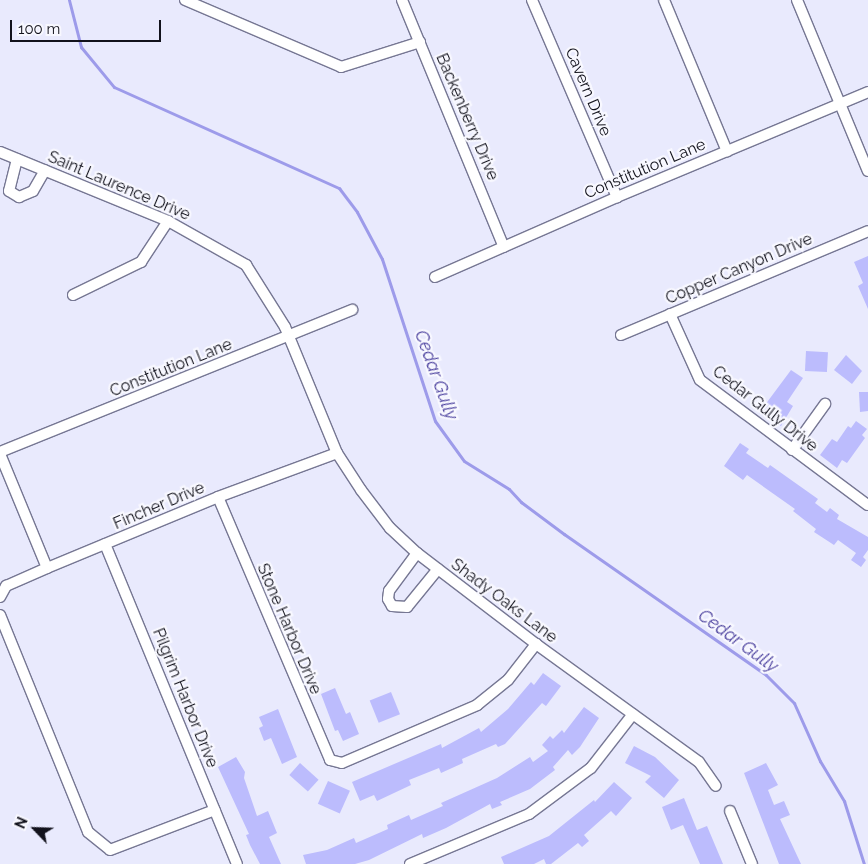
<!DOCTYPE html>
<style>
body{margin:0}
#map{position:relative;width:868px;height:864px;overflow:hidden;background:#e9eafd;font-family:Raleway,sans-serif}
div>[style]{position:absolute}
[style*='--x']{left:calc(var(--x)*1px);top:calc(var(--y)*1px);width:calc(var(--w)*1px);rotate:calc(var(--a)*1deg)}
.stream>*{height:3px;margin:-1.5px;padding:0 1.5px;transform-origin:1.5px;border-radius:1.5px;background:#9d9bea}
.building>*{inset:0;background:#bcbcfd;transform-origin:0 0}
.roads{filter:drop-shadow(1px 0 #767793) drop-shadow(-1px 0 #767793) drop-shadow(0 1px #767793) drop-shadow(0 -1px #767793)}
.minor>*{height:10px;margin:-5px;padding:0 5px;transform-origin:5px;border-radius:5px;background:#fff}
span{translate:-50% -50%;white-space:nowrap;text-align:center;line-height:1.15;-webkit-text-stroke:4.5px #f8f8ff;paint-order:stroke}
.street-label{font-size:16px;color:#12121c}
.water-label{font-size:18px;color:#4f45a1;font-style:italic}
.north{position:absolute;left:10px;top:804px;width:50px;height:50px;-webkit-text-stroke:4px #f8f8ff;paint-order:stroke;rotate:294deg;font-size:14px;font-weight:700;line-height:20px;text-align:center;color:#12121c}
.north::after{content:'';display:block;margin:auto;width:18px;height:22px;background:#12121c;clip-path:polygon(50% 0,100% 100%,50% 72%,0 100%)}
.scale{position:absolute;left:10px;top:20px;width:151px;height:22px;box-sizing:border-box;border:2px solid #12121c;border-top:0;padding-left:6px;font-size:15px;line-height:18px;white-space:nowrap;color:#12121c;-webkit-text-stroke:4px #f8f8ff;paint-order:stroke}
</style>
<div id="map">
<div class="stream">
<div style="--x:69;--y:0;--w:49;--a:75.7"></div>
<div style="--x:81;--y:47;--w:52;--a:50.5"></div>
<div style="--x:114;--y:87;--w:247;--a:24.2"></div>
<div style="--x:339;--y:188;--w:30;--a:53"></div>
<div style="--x:357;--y:212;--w:53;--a:62"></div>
<div style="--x:382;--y:259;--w:170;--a:71.9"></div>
<div style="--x:435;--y:421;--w:49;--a:54.1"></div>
<div style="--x:464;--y:461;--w:53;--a:31.9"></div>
<div style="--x:509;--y:489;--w:18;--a:47"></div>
<div style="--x:521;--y:502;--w:54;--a:36.7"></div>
<div style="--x:564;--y:534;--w:246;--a:34.9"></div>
<div style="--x:766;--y:675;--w:40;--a:45"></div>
<div style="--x:794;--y:703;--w:64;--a:65.9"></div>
<div style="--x:820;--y:761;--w:47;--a:59"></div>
<div style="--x:844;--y:801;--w:66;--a:72.4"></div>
</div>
<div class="building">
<div style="clip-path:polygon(868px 256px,868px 309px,858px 286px,863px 283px,854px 262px)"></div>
<div style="left:806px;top:351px;width:22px;height:20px;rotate:3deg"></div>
<div style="clip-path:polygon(846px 355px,862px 371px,852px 384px,834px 370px)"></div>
<div style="clip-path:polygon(791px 370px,803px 378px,787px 402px,793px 406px,781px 426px,759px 413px)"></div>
<div style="clip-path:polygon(859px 392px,868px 392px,868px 411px,860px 412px)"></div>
<div style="clip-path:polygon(856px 421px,867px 429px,862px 435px,865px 438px,847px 463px,842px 460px,837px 468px,820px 455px,832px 439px,837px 442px,848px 426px,851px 428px)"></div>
<div style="clip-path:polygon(740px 443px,749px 449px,746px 453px,768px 468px,770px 465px,818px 499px,815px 503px,827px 512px,830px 508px,839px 515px,837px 519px,868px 537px,868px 550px,863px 557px,866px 560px,861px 567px,851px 560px,856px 553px,838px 540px,834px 545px,814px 532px,816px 529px,793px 511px,795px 509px,747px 475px,743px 480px,724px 466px)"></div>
<div style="clip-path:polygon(543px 673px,561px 686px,546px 706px,542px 703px,505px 744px,498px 747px,496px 744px,462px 759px,463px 763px,441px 773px,439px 768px,409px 780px,411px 785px,377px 801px,374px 795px,360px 801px,352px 782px,441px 744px,442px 748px,479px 728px,481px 732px,508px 709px,531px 682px,534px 685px)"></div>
<div style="clip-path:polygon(335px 688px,346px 714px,350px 712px,359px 734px,343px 741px,338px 730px,335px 731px,321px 694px)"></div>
<div style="left:391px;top:692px;width:24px;height:23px;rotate:68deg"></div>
<div style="clip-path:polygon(584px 707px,599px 718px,580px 747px,572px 755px,568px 750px,553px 767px,555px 770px,530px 789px,500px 802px,502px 805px,492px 809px,490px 804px,446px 828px,423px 838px,422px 834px,369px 860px,355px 864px,306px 864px,303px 855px,327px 850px,354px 838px,356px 843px,388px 829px,387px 825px,409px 815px,411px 820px,443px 806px,441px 803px,497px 778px,530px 757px,533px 762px,548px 751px,542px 745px,550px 736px,553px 739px,562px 730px,564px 733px)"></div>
<div style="clip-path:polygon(278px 709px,297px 757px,282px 764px,271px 738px,264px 741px,259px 728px,263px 726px,259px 717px)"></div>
<div style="clip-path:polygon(634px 746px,655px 757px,679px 780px,664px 798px,645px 782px,651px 776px,625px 763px)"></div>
<div style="clip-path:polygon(236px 757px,245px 772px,244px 778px,257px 816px,268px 811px,277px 833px,269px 837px,281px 864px,260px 864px,250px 845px,246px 835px,249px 834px,218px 767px)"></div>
<div style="left:300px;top:763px;width:25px;height:16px;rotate:42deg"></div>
<div style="clip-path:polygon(766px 763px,778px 785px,768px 790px,774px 805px,784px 801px,790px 815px,780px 819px,801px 864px,779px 864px,744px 773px)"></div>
<div style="left:328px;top:781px;width:24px;height:25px;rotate:24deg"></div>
<div style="clip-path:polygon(614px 782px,632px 798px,616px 816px,611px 811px,584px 835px,589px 841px,582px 847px,578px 843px,551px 864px,546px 864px,544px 859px,534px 864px,504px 864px,501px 857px,549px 836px,594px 800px,595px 802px)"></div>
<div style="clip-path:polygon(684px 798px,697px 830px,707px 826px,723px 864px,700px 864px,683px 825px,671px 830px,662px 807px)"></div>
</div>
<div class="roads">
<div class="minor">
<div style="--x:185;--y:0;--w:170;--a:23.2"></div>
<div style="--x:341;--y:67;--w:83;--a:-17.6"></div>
<div style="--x:402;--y:0;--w:267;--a:67.6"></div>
<div style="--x:532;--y:0;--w:215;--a:66.7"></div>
<div style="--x:664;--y:0;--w:164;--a:67.4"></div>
<div style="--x:797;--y:0;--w:185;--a:67.5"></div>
<div style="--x:0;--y:152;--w:182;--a:22.3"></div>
<div style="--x:168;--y:221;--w:90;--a:29.4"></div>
<div style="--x:246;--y:265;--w:73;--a:57.8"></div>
<div style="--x:285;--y:327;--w:136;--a:67.6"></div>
<div style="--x:337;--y:453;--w:44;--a:57"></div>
<div style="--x:361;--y:490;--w:48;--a:52.7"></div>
<div style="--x:390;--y:528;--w:37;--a:43"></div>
<div style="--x:417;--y:553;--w:150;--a:37.4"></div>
<div style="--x:536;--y:644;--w:201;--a:35.9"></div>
<div style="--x:699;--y:762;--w:29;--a:55"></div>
<div style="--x:17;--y:159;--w:33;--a:104"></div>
<div style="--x:9;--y:191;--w:12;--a:31"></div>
<div style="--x:19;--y:197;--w:15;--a:-23"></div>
<div style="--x:33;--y:191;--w:24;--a:-60"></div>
<div style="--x:435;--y:277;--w:199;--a:-23.7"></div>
<div style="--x:617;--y:197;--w:272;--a:-22.7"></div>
<div style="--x:73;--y:295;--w:76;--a:-25.9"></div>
<div style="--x:141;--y:262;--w:49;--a:-56.6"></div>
<div style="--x:670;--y:314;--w:72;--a:65.6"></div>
<div style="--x:700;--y:380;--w:209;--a:36.7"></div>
<div style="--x:621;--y:335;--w:268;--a:-22.8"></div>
<div style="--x:792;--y:450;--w:57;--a:-54.3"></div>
<div style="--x:0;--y:452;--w:380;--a:-22"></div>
<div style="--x:0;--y:454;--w:123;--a:67.6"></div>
<div style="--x:218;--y:497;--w:286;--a:66.9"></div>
<div style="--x:330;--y:760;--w:12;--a:14"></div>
<div style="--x:342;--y:763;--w:147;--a:-23.2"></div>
<div style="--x:477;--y:705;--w:40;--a:-39"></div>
<div style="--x:508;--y:680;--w:46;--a:-52.1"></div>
<div style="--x:105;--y:544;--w:346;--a:67.6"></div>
<div style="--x:417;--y:553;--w:47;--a:126.4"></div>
<div style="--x:389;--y:591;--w:8;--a:97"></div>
<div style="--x:388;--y:599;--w:8;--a:60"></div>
<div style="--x:392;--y:606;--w:15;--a:4"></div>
<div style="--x:407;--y:607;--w:49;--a:-50.8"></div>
<div style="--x:0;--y:597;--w:13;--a:-61"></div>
<div style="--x:6;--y:586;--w:45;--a:-23.7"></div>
<div style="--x:47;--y:568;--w:185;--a:-22.5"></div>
<div style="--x:218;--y:497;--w:127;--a:-20.3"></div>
<div style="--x:0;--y:615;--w:234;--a:67.9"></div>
<div style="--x:88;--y:832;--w:28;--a:39"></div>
<div style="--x:110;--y:850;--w:112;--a:-20.9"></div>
<div style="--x:730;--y:811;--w:57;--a:67.5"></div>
<div style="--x:410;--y:864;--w:129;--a:-22.8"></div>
<div style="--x:529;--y:814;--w:77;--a:-36.6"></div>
<div style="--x:591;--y:768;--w:68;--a:-52.1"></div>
</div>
</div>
<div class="street-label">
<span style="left:588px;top:92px;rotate:67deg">Cavern Drive</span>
<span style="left:467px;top:117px;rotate:67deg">Backenberry Drive</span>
<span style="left:645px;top:169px;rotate:-23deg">Constitution Lane</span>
<span style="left:119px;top:186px;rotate:23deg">Saint Laurence Drive</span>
<span style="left:739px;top:269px;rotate:-23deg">Copper Canyon Drive</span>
<span style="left:171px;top:368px;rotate:-22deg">Constitution Lane</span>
<span style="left:765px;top:409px;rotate:38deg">Cedar Gully Drive</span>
<span style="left:159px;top:506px;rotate:-23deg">Fincher Drive</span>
<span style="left:504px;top:601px;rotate:37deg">Shady Oaks Lane</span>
<span style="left:289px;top:629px;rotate:67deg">Stone Harbor Drive</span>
<span style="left:185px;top:698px;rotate:68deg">Pilgrim Harbor Drive</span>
</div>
<div class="water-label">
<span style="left:436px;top:375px;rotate:70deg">Cedar Gully</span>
<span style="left:738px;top:641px;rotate:36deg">Cedar Gully</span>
</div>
<div class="north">N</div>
<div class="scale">100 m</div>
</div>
